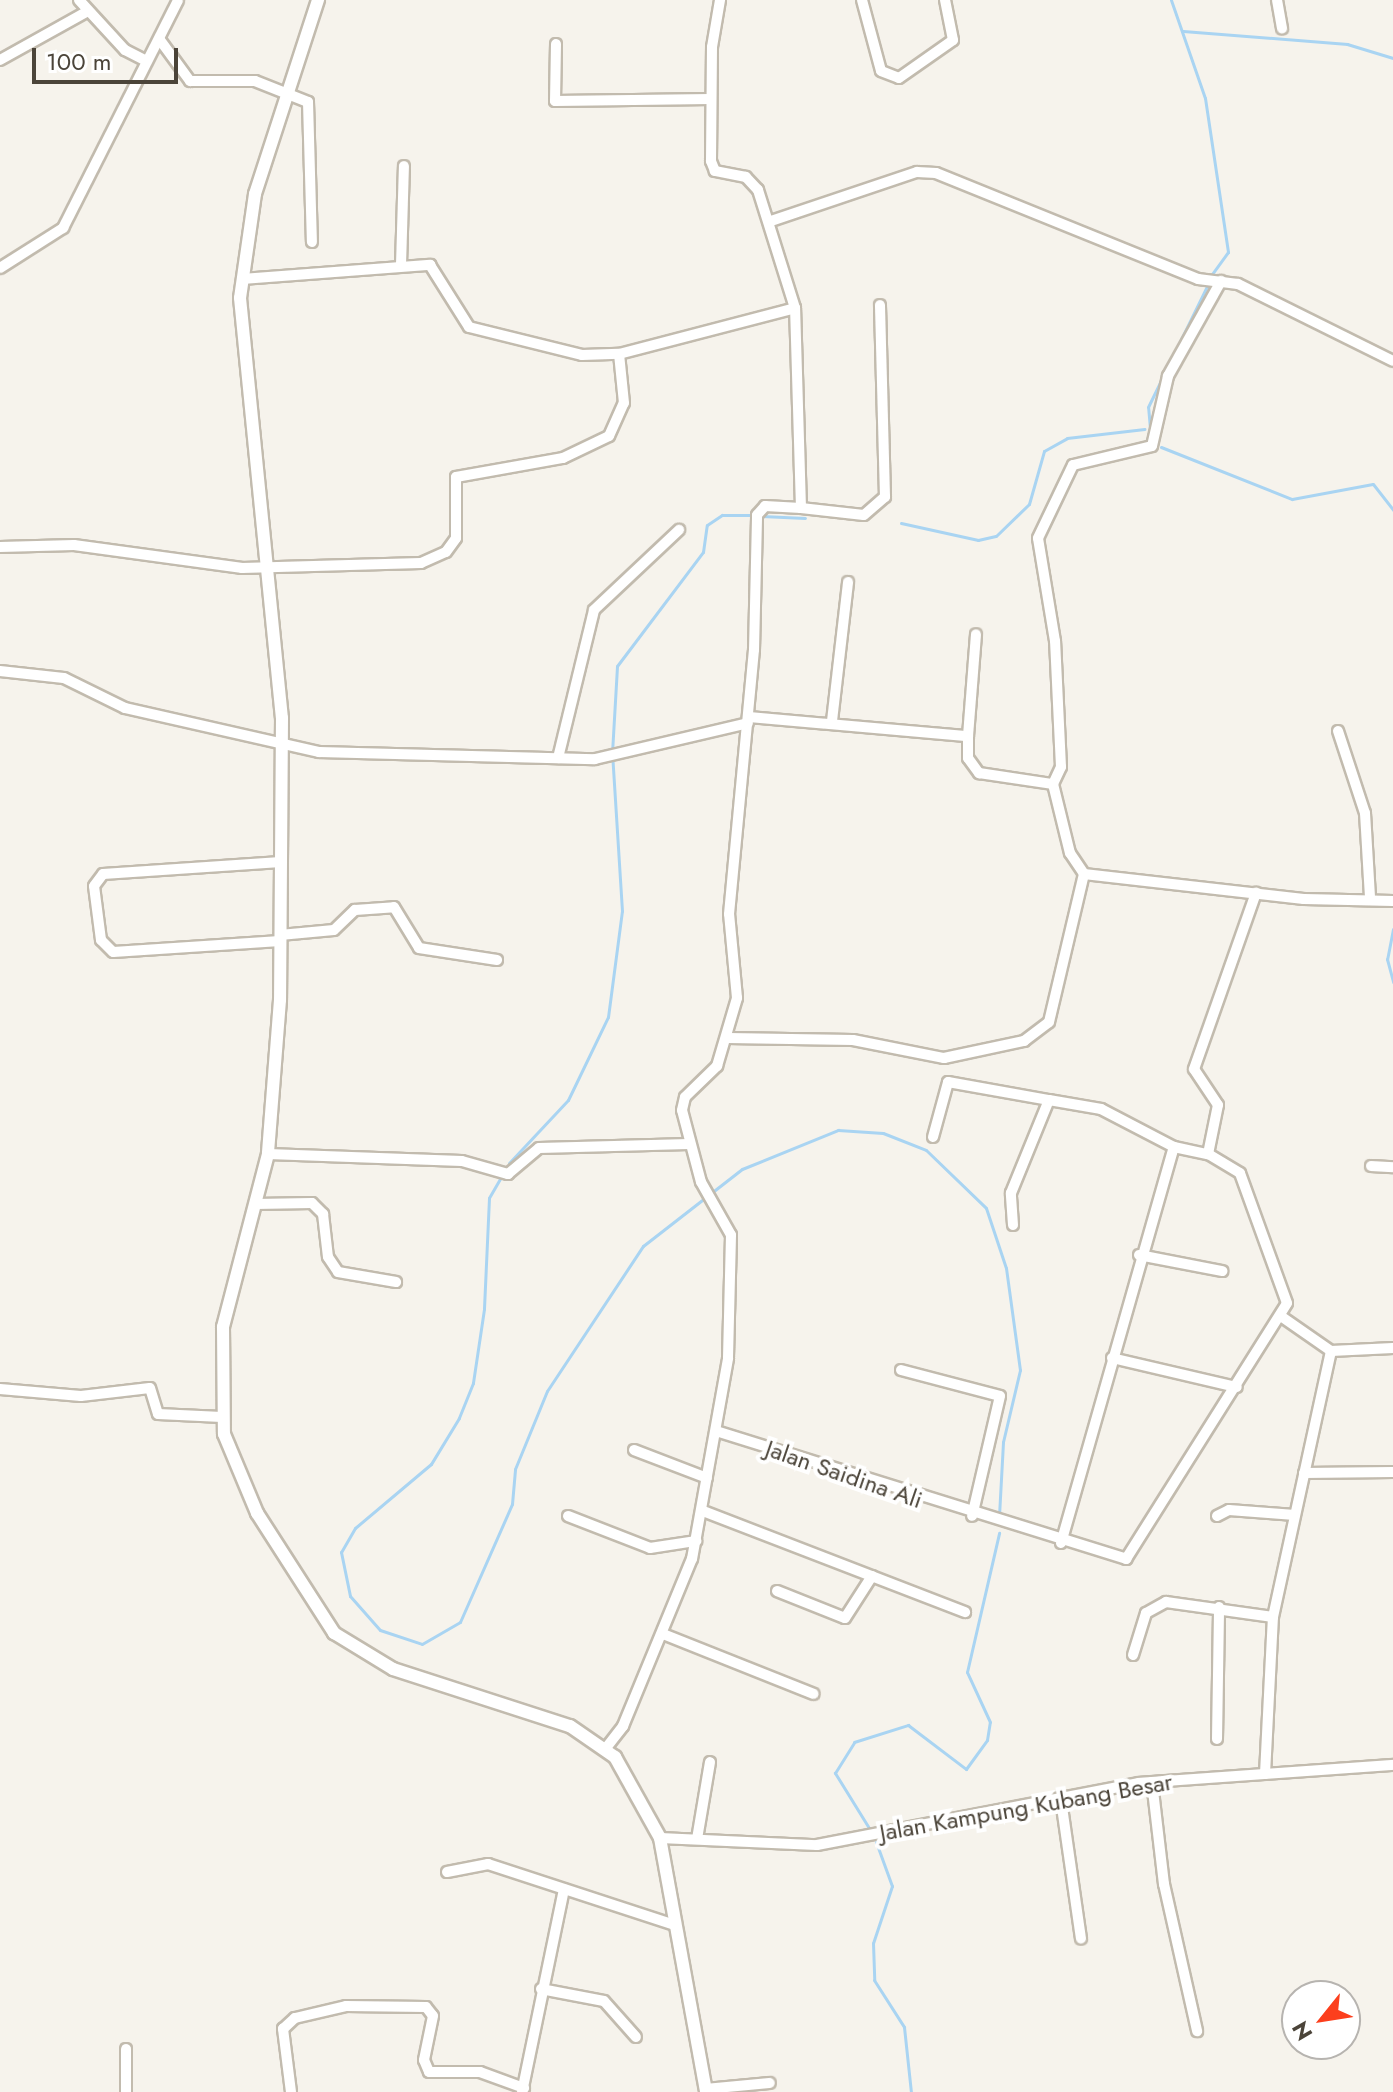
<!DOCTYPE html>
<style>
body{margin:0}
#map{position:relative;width:1393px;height:2092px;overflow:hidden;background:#f6f3ec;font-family:Jost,sans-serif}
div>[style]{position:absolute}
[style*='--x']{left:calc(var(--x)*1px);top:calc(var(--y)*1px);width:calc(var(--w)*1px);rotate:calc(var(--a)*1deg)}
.stream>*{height:3px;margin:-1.5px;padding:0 1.5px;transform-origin:1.5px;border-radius:1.5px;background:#a9d4f2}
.roads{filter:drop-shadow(2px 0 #c2bbae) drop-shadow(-2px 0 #c2bbae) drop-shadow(0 2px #c2bbae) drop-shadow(0 -2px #c2bbae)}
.minor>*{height:10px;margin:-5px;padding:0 5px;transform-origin:5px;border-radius:5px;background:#fff}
.tertiary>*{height:12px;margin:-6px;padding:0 6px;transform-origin:6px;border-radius:6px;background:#fff}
span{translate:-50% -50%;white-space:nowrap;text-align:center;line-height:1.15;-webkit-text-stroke:8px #fff;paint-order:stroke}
.street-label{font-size:24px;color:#4b4439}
.north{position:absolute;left:1281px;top:1980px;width:80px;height:80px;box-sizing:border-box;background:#fff;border:2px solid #b7b4b0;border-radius:50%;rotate:240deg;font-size:22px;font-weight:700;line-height:32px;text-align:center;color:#4b4439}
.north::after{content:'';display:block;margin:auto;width:28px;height:36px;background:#fc3f1d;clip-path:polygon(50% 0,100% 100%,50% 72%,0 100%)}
.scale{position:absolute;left:32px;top:48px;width:146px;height:36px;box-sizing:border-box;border:4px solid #4b4439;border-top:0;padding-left:10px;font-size:24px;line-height:28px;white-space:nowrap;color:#4b4439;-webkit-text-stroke:6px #fff;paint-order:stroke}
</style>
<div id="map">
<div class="stream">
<div style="--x:1171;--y:0;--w:104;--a:70.9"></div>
<div style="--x:1205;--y:98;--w:156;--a:81.5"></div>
<div style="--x:1228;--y:252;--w:31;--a:126"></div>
<div style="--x:1183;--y:31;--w:165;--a:4.5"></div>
<div style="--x:1347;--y:44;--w:48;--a:16.9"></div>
<div style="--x:1151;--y:440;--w:33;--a:-95"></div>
<div style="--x:1148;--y:407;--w:137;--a:-64"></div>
<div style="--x:1161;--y:447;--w:141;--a:21.7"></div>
<div style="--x:1292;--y:499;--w:82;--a:-10.5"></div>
<div style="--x:1373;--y:484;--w:33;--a:52"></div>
<div style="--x:760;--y:516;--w:45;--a:2.5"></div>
<div style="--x:901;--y:523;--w:79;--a:12.4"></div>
<div style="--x:978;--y:540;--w:18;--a:-13"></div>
<div style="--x:996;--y:536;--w:46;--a:-44.1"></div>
<div style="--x:1029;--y:504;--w:55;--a:-74.2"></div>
<div style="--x:1044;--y:451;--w:26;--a:-29"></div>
<div style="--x:1067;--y:438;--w:78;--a:-6.7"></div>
<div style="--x:1393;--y:929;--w:31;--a:101"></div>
<div style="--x:1387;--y:959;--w:24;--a:75"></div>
<div style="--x:509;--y:1163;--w:86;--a:-46.9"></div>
<div style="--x:568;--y:1100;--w:92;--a:-64.3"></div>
<div style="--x:608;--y:1017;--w:107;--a:-82.5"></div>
<div style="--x:622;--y:911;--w:158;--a:-93.6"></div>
<div style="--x:612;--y:753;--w:87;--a:-86.7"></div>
<div style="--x:617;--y:666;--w:143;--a:-53"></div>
<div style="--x:703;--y:552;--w:27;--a:-82"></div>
<div style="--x:707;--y:525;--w:18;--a:-34"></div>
<div style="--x:722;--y:515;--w:30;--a:0"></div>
<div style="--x:501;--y:1177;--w:24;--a:120"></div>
<div style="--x:489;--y:1198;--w:111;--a:92.6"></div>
<div style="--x:484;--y:1309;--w:75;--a:98.5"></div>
<div style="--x:473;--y:1383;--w:38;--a:112"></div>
<div style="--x:459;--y:1418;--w:54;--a:121.3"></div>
<div style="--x:431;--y:1464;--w:99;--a:139.9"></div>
<div style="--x:355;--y:1528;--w:28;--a:120"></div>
<div style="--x:341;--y:1552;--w:45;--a:78.4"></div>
<div style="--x:350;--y:1596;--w:45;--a:48.6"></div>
<div style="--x:380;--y:1630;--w:44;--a:18.4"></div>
<div style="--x:422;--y:1644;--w:44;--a:-30.1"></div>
<div style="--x:460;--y:1622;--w:129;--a:-66.2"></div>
<div style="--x:512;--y:1504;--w:35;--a:-85"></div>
<div style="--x:515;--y:1469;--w:84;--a:-67.7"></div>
<div style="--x:547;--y:1391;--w:174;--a:-56.5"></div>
<div style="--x:643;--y:1246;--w:125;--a:-37.9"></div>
<div style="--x:742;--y:1169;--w:104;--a:-22.1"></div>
<div style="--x:838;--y:1130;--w:45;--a:3.8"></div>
<div style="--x:883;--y:1133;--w:46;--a:21.6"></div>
<div style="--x:926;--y:1150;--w:83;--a:44"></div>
<div style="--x:986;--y:1208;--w:63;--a:71.6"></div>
<div style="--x:1006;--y:1268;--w:103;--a:82.2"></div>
<div style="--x:1020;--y:1370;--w:74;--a:103.3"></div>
<div style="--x:1003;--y:1442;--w:73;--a:93.1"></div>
<div style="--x:869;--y:1828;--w:65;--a:-121.7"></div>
<div style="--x:835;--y:1773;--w:36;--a:-58"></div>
<div style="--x:854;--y:1742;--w:57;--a:-17.5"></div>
<div style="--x:908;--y:1725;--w:73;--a:37.2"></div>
<div style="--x:966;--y:1769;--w:36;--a:-54"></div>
<div style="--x:987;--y:1740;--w:18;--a:-81"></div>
<div style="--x:990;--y:1722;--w:55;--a:-114.7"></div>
<div style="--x:967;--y:1672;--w:143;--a:-77"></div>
<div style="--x:876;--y:1842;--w:47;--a:70"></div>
<div style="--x:892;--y:1886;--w:60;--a:108.4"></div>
<div style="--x:873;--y:1943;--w:37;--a:88"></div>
<div style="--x:874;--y:1980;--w:56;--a:57.4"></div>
<div style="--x:904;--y:2027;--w:65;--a:83.9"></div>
</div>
<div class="roads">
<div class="minor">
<div style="--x:79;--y:0;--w:68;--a:47.4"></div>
<div style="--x:125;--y:50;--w:22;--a:27"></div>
<div style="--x:862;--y:0;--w:73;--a:75"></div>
<div style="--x:881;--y:71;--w:19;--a:21"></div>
<div style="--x:899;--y:78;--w:66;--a:-35.1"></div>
<div style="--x:953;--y:40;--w:41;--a:-101.3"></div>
<div style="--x:1277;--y:0;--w:29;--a:80"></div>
<div style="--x:160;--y:40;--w:51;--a:53.8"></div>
<div style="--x:190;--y:81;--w:65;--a:0"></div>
<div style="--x:255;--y:81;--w:57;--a:21.6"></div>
<div style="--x:308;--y:102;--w:140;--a:88.4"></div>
<div style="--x:556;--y:44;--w:57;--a:91"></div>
<div style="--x:555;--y:101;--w:156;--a:-0.7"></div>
<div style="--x:0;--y:60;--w:101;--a:-29.1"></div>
<div style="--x:771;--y:221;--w:154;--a:-18.6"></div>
<div style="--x:917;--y:172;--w:19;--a:3"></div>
<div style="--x:936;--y:173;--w:283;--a:22"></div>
<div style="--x:1198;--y:279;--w:40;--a:7.1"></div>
<div style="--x:1238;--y:284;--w:173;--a:26.4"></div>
<div style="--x:401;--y:265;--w:99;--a:-88.3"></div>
<div style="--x:0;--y:268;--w:75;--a:-32.4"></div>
<div style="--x:63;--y:228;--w:255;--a:-63.2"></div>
<div style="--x:242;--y:279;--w:189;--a:-4.3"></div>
<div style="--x:430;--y:265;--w:73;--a:57.8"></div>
<div style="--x:469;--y:327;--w:116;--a:13.9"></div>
<div style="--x:582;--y:355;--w:37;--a:-2"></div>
<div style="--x:619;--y:354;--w:182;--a:-14.6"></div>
<div style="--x:801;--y:508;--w:63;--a:6.3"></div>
<div style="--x:864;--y:515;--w:28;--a:-41"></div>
<div style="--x:885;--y:497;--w:192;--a:-91.5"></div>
<div style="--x:0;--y:547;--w:74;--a:-1.5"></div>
<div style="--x:74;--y:545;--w:170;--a:7.8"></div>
<div style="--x:242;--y:568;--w:179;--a:-1.6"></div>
<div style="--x:421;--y:563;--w:27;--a:-24"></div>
<div style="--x:446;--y:552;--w:17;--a:-54"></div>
<div style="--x:456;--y:538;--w:61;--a:-90"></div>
<div style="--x:456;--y:477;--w:109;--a:-10.1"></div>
<div style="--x:563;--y:458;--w:51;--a:-25.6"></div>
<div style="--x:609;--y:436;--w:36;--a:-66"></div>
<div style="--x:624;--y:403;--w:49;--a:-95.8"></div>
<div style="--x:0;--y:671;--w:64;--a:6.2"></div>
<div style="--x:64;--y:678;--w:68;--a:26.2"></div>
<div style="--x:125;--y:708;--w:199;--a:12.8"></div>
<div style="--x:319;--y:752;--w:276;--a:1.5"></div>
<div style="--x:595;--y:759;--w:157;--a:-13.2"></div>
<div style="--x:749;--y:717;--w:220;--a:5"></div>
<div style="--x:968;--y:736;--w:22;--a:90"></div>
<div style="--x:968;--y:758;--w:19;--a:54"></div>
<div style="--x:979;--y:773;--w:75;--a:8.5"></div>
<div style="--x:1053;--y:784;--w:71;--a:76.2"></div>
<div style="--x:1070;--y:853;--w:25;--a:56"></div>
<div style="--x:1084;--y:874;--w:221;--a:6.5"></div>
<div style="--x:1304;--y:899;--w:89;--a:1.3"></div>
<div style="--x:832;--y:721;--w:140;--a:-83.4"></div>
<div style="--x:1338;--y:731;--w:86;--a:71.8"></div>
<div style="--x:1365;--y:813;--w:83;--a:86.6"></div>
<div style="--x:968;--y:736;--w:102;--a:-85.5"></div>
<div style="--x:558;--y:758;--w:152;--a:-76.3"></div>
<div style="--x:594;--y:610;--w:117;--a:-43.3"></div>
<div style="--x:1053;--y:784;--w:19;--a:-65"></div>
<div style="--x:1061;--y:767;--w:126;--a:-92.7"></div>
<div style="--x:1055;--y:641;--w:104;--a:-99.4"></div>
<div style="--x:1038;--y:538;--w:81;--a:-64.4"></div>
<div style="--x:1073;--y:465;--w:81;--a:-13.5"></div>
<div style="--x:1152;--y:446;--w:72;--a:-77.1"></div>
<div style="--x:1168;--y:376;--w:109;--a:-60.8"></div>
<div style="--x:280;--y:935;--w:54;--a:-5.3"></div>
<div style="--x:334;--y:930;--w:29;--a:-44"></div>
<div style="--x:355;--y:910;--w:39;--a:-4"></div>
<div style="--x:394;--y:907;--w:48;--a:58.6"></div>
<div style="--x:419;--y:948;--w:79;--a:8.7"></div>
<div style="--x:280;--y:941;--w:167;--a:176.2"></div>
<div style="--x:113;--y:952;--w:17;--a:-135"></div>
<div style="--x:101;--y:940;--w:54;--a:-97.4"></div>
<div style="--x:94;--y:886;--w:15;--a:-53"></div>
<div style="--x:103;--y:874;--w:178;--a:-3.9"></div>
<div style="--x:728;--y:1038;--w:125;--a:0.9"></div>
<div style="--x:853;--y:1040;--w:93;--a:11.2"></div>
<div style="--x:944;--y:1058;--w:82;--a:-12"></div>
<div style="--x:1024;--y:1041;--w:31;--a:-37"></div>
<div style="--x:1049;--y:1022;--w:152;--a:-76.7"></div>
<div style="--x:933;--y:1137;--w:57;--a:-74.7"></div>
<div style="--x:948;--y:1082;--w:103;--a:10.1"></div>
<div style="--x:268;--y:1154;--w:194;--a:2.1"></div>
<div style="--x:462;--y:1161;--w:48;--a:15.8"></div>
<div style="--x:508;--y:1174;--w:40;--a:-40"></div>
<div style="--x:539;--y:1148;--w:150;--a:-1.5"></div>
<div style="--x:1371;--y:1166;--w:22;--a:3"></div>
<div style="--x:255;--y:1204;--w:57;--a:-1"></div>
<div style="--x:312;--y:1203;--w:16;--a:45"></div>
<div style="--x:323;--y:1214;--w:43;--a:83.4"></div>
<div style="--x:328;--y:1257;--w:18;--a:56"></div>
<div style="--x:338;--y:1272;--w:59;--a:9.8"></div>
<div style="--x:1013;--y:1225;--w:32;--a:-94"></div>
<div style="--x:1011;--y:1193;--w:100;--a:-67.8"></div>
<div style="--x:1049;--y:1100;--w:53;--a:9.8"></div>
<div style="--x:1101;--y:1109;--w:82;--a:27.5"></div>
<div style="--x:1174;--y:1147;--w:35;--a:12"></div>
<div style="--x:1208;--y:1154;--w:50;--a:-78.5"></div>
<div style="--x:1218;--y:1105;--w:43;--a:-123.7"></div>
<div style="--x:1194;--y:1069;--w:187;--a:-70.6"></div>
<div style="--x:1139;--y:1255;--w:85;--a:10.9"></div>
<div style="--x:1331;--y:1351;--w:62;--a:-2.8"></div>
<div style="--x:1112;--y:1358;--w:128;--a:13.1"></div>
<div style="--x:901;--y:1370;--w:102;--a:14.7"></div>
<div style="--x:1000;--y:1396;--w:123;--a:103.1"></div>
<div style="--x:0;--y:1389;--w:81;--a:4.9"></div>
<div style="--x:81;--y:1396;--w:69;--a:-6.6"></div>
<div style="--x:150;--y:1388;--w:27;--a:73"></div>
<div style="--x:158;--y:1414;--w:64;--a:2.7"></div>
<div style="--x:716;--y:1431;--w:430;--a:17.3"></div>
<div style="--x:1126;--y:1559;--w:302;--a:-57.8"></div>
<div style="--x:1287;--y:1303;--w:138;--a:-109.9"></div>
<div style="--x:1240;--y:1173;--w:37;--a:-149"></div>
<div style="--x:634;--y:1450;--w:78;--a:21"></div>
<div style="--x:1304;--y:1473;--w:89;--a:-0.6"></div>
<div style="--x:703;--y:1511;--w:281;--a:21.1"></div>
<div style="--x:568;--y:1516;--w:88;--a:21.3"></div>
<div style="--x:650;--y:1548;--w:47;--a:-8.7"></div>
<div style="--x:1217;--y:1516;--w:13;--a:-27"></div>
<div style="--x:1229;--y:1510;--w:66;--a:4.3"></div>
<div style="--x:1061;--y:1543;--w:412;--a:-74.1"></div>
<div style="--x:777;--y:1591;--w:73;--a:21.7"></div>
<div style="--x:845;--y:1618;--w:50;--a:-57.3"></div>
<div style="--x:663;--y:1634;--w:162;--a:21.7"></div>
<div style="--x:1133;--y:1655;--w:44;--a:-72.8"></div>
<div style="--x:1146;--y:1613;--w:23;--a:-29"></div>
<div style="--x:1166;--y:1602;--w:108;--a:8"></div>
<div style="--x:1217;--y:1739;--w:132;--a:-89.1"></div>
<div style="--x:606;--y:1748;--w:28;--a:-52"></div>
<div style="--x:623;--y:1726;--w:181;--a:-67.6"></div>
<div style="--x:692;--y:1559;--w:204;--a:-79.8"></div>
<div style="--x:728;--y:1358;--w:123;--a:-88.6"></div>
<div style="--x:731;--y:1235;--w:61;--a:-119.5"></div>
<div style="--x:701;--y:1182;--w:74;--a:-104.8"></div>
<div style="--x:682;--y:1110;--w:13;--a:-77"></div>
<div style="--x:685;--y:1097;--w:45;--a:-44.1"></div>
<div style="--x:717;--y:1066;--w:71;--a:-73.6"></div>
<div style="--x:737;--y:998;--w:84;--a:-95.4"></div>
<div style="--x:729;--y:914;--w:265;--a:-84.6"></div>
<div style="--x:754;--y:650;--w:135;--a:-88.7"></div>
<div style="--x:757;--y:515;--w:12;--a:-48"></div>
<div style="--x:765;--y:506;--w:36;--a:3"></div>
<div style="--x:801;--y:508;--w:200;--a:-91.7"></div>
<div style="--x:795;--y:308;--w:124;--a:-107.4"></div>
<div style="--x:758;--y:190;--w:18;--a:-133"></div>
<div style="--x:746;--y:177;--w:32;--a:-169"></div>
<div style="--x:715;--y:171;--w:11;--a:-112"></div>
<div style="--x:711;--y:161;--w:114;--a:-89.5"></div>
<div style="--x:712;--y:47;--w:48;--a:-80.3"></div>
<div style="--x:1265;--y:1774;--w:157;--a:-87.1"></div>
<div style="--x:1273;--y:1617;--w:272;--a:-77.7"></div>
<div style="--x:1331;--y:1351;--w:60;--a:-145.2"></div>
<div style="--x:1152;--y:1782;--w:103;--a:83.3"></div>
<div style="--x:1164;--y:1884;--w:151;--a:77.3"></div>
<div style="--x:1061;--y:1800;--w:140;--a:81.8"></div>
<div style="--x:660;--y:1838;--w:157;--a:2.6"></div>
<div style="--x:817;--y:1845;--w:328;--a:-10.9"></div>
<div style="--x:1139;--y:1783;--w:255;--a:-4.1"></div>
<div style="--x:697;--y:1839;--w:78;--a:-80.4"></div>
<div style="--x:447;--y:1872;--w:42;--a:-11"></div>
<div style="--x:488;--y:1864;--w:194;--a:18.1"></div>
<div style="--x:541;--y:1989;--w:64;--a:10.8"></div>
<div style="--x:604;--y:2001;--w:48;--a:48.4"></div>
<div style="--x:126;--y:2049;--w:43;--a:90"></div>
<div style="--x:705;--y:2089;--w:65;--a:-5.3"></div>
<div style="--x:291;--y:2092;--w:64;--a:-97.2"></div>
<div style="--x:283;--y:2029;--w:16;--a:-43"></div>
<div style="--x:295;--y:2018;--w:52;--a:-13.2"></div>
<div style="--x:346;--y:2006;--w:80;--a:0.7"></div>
<div style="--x:426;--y:2007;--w:11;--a:52"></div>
<div style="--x:433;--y:2016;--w:45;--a:101.6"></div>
<div style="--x:424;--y:2060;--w:13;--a:67"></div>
<div style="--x:429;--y:2072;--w:51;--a:0"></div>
<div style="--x:480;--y:2072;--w:47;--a:20"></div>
<div style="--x:522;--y:2092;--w:207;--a:-78.3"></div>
</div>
<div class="tertiary">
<div style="--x:318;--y:0;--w:204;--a:108"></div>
<div style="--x:255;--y:194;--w:105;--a:98.2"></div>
<div style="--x:240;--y:298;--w:422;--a:84.3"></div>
<div style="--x:282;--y:718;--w:282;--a:90.4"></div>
<div style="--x:280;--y:1000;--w:154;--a:94.5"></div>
<div style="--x:268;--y:1154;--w:179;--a:104.6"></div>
<div style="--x:223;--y:1327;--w:107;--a:89.5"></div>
<div style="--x:224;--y:1434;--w:86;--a:67.3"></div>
<div style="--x:257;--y:1513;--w:143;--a:57.3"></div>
<div style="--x:334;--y:1633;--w:69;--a:31.4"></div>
<div style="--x:393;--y:1669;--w:186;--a:17.9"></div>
<div style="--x:570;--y:1726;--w:55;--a:34.6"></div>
<div style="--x:615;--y:1757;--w:93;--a:60.9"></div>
<div style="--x:660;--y:1838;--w:258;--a:79.7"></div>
</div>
</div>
<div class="street-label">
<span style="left:844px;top:1474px;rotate:19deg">Jalan Saidina Ali</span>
<span style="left:1026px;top:1807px;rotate:-10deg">Jalan Kampung Kubang Besar</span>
</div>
<div class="north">N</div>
<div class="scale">100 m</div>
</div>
